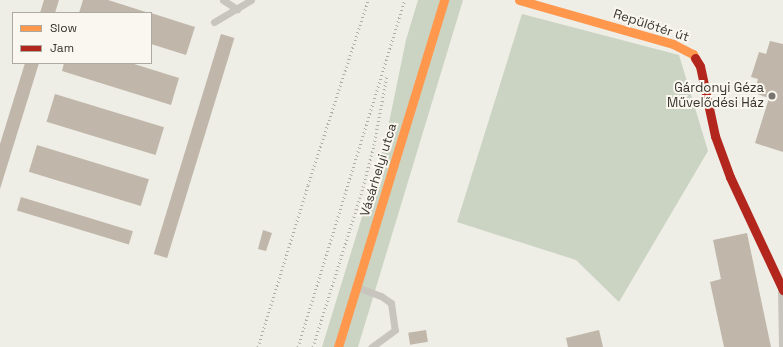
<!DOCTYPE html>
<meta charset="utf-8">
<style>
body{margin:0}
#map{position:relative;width:783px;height:347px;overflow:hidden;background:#eeede6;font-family:"Space Grotesk",sans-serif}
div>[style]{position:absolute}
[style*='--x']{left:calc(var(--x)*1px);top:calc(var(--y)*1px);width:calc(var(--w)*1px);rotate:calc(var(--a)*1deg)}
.green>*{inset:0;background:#cbd4c2}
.building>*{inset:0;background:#c0b7aa;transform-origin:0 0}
.lane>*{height:7px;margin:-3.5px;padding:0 3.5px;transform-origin:3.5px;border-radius:3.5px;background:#c8c5bf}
.slow>*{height:9px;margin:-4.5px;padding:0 4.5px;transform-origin:4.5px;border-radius:4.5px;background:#ff974d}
.jam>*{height:9px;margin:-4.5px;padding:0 4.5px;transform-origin:4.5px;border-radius:4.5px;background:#b3261e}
.rail>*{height:3px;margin-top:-1.5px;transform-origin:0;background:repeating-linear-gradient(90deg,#b0aea9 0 1px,transparent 0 4px)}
.dots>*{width:11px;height:11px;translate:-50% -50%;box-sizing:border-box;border:2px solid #f9f7ef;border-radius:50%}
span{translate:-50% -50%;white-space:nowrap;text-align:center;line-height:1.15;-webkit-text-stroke:4px #f9f7ef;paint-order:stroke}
.street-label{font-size:13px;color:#39342d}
.poi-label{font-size:13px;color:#39342d}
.right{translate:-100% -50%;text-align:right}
.legend{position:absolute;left:12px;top:12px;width:140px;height:52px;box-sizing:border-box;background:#f9f7ef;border:1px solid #aca9a1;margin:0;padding:5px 7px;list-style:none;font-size:12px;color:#39342d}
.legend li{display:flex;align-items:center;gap:8px;height:20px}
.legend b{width:20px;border:1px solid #aca9a1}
</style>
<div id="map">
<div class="green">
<div style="clip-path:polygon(418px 0,463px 0,358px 347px,322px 347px,385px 142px,406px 40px)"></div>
<div style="clip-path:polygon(522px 14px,679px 55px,708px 151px,619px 302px,576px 260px,457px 222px)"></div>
</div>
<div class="building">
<div style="clip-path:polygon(44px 0,59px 0,55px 13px,40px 13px)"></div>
<div style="clip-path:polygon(83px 0,108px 0,149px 13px,79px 13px)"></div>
<div style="clip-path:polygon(151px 13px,195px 27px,186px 55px,151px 44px)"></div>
<div style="left:221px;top:34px;width:14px;height:230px;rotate:17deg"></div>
<div style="clip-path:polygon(770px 41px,783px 44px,783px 152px,755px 143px,769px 98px,754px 93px,758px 79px,751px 77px,759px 52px,766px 54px)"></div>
<div style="clip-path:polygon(25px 63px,39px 63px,0 189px,0 144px)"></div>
<div style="clip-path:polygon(64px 63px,131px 63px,179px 78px,171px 105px,62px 71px)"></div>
<div style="left:55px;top:94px;width:114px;height:29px;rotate:17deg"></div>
<div style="left:37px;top:145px;width:117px;height:28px;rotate:17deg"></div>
<div style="left:21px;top:197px;width:117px;height:14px;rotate:17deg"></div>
<div style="clip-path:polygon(263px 230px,272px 233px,266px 251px,258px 249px)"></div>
<div style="clip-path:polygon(747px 233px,771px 347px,724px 347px,710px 282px,721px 279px,713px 240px)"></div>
<div style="left:426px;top:330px;width:12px;height:18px;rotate:81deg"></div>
<div style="clip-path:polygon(599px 330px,603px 347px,568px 347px,566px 338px)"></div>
</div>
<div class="lane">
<div style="--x:223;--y:0;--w:17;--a:33"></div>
<div style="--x:214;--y:22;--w:43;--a:-30.7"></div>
<div style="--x:357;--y:287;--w:26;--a:21"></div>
<div style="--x:381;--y:296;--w:12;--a:35"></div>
<div style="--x:391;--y:303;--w:27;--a:82"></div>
<div style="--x:395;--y:330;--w:29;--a:144"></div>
<div style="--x:781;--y:290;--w:57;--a:89"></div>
</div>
<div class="slow">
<div style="--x:519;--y:0;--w:160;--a:15.9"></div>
<div style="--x:673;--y:44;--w:22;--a:27"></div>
<div style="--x:693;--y:54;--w:4;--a:63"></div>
<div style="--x:338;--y:347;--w:363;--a:-73"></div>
</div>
<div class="jam">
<div style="--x:695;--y:58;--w:9;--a:58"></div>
<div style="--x:700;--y:66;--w:72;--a:77.9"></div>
<div style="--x:715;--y:136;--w:44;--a:69.9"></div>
<div style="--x:730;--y:177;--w:125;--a:64.9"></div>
</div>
<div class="rail">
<div style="--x:258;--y:347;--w:170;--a:-72.8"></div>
<div style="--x:308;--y:185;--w:194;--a:-72"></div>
<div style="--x:298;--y:347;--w:363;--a:-72.9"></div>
<div style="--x:313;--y:347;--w:168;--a:-72.6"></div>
<div style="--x:363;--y:187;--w:43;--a:-75.3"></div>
<div style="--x:374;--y:145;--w:71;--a:-79.5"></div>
</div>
<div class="dots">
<div style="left:772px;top:96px;background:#78756e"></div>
</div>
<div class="street-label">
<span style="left:651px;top:26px;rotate:18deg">Repülőtér út</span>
<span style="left:379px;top:170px;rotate:-73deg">Vásárhelyi utca</span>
</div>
<div class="poi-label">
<span class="right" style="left:764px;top:96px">Gárdonyi Géza<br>Művelődési Ház</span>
</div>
<ul class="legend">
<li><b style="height:5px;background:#ff974d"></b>Slow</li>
<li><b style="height:5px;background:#b3261e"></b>Jam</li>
</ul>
</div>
